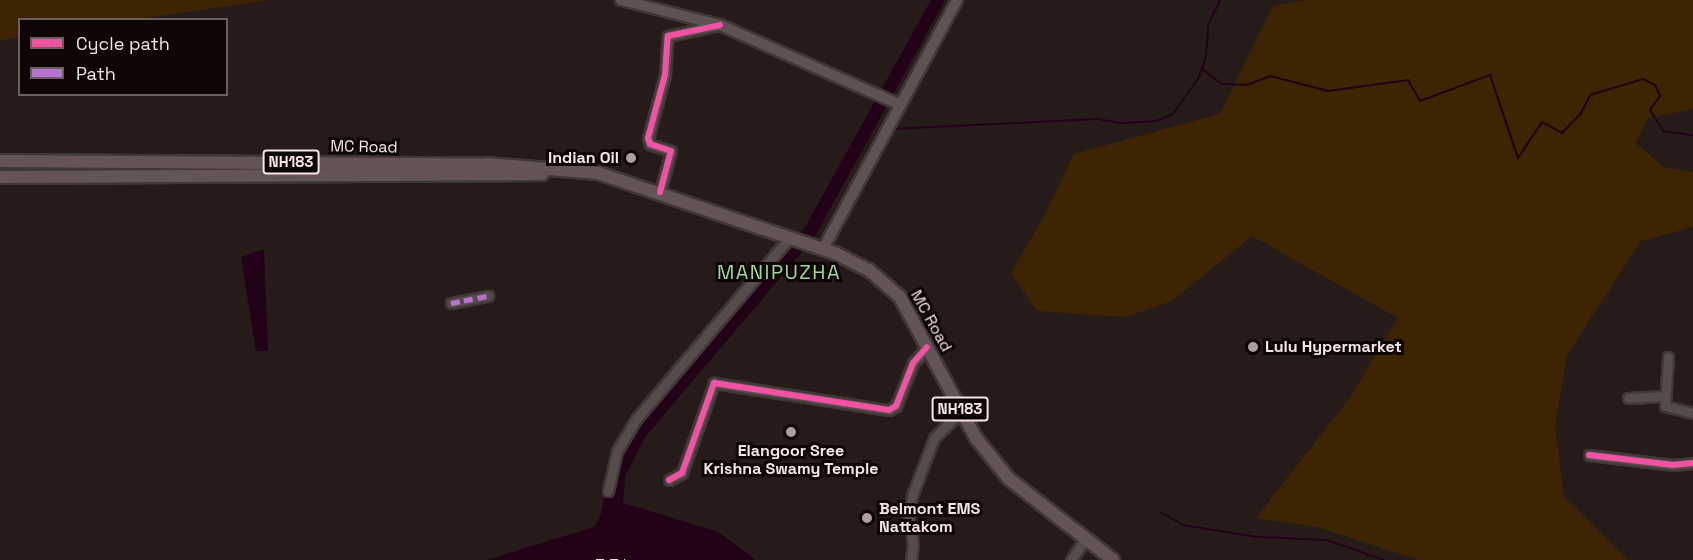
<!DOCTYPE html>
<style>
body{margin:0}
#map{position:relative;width:1693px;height:560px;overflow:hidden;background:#271b1a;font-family:"Space Grotesk",sans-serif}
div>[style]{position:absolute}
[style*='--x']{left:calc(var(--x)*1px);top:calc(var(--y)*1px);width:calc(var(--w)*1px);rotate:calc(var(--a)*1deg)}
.green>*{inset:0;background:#3d2504}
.water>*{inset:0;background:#210217}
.stream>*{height:2px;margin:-1px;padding:0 1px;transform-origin:1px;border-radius:1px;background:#210217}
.ferry>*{height:1.5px;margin-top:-0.75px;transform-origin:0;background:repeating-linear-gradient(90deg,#fbcfea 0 8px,transparent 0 14px)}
.roads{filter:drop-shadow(2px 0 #413736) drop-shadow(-2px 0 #413736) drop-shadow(0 2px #413736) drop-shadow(0 -2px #413736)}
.minor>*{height:9px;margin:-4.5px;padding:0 4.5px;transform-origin:4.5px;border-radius:4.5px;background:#554c4b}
.major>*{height:10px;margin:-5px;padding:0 5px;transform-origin:5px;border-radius:5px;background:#605252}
.highway>*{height:12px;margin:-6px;padding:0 6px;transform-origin:6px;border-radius:6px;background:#645456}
.quiet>*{height:4.5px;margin-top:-2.25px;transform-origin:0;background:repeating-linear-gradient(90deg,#b673d3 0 9px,transparent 0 13.5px)}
.cycleway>*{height:6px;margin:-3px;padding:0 3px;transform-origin:3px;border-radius:3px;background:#f153a3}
.dots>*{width:16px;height:16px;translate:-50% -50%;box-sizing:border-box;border:3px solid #0e0505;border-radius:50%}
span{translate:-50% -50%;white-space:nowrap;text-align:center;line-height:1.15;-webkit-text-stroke:6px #0e0505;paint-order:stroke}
.shield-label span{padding:2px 4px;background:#0e0505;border:2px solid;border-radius:4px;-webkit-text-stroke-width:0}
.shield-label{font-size:15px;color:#f6e5e3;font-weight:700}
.street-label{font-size:16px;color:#f6e5e3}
.poi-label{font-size:16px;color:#f6e5e3;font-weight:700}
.right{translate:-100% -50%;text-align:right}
.left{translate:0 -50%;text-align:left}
.quarter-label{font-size:20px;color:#a0d79b;letter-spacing:1.5px}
.legend{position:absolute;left:18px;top:18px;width:210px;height:78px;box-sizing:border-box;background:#0e0505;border:2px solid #6b5f5e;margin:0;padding:8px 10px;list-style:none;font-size:18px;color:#f6e5e3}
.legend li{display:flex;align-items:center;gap:12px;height:30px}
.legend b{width:30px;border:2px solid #6b5f5e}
</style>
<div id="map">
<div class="green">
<div style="clip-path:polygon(0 0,269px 0,139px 19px,20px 20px,19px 37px,0 41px)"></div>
<div style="clip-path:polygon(1304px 0,1693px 0,1693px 109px,1648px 118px,1636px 143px,1663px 167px,1693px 172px,1693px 227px,1641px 241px,1567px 355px,1555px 425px,1564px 497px,1628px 560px,1420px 560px,1317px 527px,1256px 518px,1349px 399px,1398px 318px,1252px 236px,1172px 301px,1126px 317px,1037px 311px,1011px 273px,1043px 218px,1074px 154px,1220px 114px,1273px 6px)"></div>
</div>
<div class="water">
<div style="clip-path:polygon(931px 0,945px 0,814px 238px,645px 437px,625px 477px,623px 503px,719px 532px,756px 560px,486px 560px,594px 527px,601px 514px,611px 464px,653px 401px,804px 229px)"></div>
<div style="clip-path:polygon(264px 249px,268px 351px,256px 351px,241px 257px)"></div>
</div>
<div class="stream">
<div style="--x:1202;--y:69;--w:25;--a:37"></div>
<div style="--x:1222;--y:84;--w:25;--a:2"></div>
<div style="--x:1247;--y:85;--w:25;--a:-21"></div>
<div style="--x:1270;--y:76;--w:60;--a:14.5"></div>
<div style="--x:1328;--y:91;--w:81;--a:-7.8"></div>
<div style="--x:1408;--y:80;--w:24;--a:60"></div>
<div style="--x:1420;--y:101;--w:75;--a:-20.4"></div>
<div style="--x:1490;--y:75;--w:88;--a:71.4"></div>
<div style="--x:1518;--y:158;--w:43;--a:-56.3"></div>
<div style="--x:1542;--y:122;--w:23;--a:29"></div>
<div style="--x:1562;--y:133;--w:28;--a:-46"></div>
<div style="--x:1581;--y:113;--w:20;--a:-63"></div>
<div style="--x:1590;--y:95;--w:55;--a:-16.8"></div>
<div style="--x:1643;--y:79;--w:13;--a:27"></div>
<div style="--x:1655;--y:85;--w:12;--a:66"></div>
<div style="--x:1660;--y:96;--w:17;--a:126"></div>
<div style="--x:1650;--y:110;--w:25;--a:58"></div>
<div style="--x:1663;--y:131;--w:30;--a:8"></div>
<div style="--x:892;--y:129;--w:205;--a:-2.8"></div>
<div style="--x:1097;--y:119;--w:22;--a:10"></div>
<div style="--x:1119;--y:123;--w:37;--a:-3"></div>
<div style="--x:1156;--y:121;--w:18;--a:-22"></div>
<div style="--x:1173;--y:114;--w:43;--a:-54.5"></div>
<div style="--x:1198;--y:79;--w:23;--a:-70"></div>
<div style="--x:1206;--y:57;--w:32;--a:-86"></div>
<div style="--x:1208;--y:25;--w:28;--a:-64"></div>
<div style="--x:1160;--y:512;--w:26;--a:29"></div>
<div style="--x:1183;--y:525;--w:75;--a:9.2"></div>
<div style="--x:1257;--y:537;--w:70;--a:2.5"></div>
<div style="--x:1327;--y:540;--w:60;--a:19.3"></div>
</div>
<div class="ferry">
<div style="--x:596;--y:560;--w:29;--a:0"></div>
</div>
<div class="roads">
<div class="minor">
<div style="--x:660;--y:192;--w:42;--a:-75"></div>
<div style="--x:671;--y:151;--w:22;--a:-162"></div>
<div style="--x:650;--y:144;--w:6;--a:-108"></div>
<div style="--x:648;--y:138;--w:65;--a:-74.9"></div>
<div style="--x:665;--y:75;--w:39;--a:-86"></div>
<div style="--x:668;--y:36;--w:52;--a:-12.2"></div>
<div style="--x:451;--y:303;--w:38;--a:-11"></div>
<div style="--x:1668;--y:357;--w:49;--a:93.5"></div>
<div style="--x:1665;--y:406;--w:29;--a:14"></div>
<div style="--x:1628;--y:398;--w:37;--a:-3"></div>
<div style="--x:1589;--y:455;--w:85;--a:6.8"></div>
<div style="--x:1673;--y:465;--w:20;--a:-6"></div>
<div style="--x:669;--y:480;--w:15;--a:-28"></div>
<div style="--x:682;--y:473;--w:96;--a:-70.4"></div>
<div style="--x:714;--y:383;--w:177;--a:8.8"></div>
<div style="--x:889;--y:410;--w:8;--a:-30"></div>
<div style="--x:896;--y:406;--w:46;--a:-68.4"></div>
<div style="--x:913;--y:363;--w:21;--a:-49"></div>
<div style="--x:608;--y:491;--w:41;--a:-77.3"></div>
<div style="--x:617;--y:451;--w:39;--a:-59"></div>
<div style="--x:637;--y:418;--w:234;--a:-49.8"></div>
<div style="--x:911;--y:560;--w:16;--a:-83"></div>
<div style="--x:913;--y:544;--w:30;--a:-99"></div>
<div style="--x:908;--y:514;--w:22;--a:-77"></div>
<div style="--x:913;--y:493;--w:59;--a:-69.1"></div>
<div style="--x:934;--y:438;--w:38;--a:-45"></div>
<div style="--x:1071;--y:560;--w:27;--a:-56"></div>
</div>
<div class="major">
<div style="--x:621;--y:0;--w:102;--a:14.2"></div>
<div style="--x:720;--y:25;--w:195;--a:23.9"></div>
<div style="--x:823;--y:249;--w:283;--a:-61.7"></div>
</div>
<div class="highway">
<div style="--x:0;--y:161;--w:487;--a:0.4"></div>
<div style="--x:487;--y:164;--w:111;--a:4.6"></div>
<div style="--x:598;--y:173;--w:250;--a:18.7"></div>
<div style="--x:835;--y:253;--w:38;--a:27"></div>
<div style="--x:869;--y:270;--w:41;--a:41.1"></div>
<div style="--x:900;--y:297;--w:160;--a:61.7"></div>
<div style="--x:976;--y:438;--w:53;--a:51.2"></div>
<div style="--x:1009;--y:479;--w:132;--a:37.9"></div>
<div style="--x:0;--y:177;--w:542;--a:-0.32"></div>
</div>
</div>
<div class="quiet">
<div style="--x:451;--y:303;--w:38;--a:-11"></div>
</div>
<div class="cycleway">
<div style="--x:660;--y:192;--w:42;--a:-75"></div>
<div style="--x:671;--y:151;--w:22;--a:-162"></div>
<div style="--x:650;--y:144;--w:6;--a:-108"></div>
<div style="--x:648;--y:138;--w:65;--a:-74.9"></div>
<div style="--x:665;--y:75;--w:39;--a:-86"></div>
<div style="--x:668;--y:36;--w:53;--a:-11.9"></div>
<div style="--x:1589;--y:455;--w:85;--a:6.8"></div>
<div style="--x:1673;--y:465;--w:20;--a:-6"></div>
<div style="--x:669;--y:480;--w:15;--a:-28"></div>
<div style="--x:682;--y:473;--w:96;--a:-70.4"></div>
<div style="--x:714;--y:383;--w:177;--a:8.8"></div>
<div style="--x:889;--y:410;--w:8;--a:-30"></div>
<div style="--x:896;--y:406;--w:46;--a:-68.4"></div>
<div style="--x:913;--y:363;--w:21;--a:-49"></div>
</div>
<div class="dots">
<div style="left:631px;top:158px;background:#ae9e9d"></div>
<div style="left:1253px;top:347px;background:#ae9e9d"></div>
<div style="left:791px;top:432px;background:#ae9e9d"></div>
<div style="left:867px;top:518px;background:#ae9e9d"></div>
</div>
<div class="shield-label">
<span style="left:291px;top:162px">NH183</span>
<span style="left:960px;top:409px">NH183</span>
</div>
<div class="street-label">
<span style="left:364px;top:147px;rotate:1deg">MC Road</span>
<span style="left:931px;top:321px;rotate:61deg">MC Road</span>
</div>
<div class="poi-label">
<span class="right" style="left:619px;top:158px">Indian Oil</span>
<span class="left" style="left:1265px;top:347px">Lulu Hypermarket</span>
<span style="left:791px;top:460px">Elangoor Sree<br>Krishna Swamy Temple</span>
<span class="left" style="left:879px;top:518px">Belmont EMS<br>Nattakom</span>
</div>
<div class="quarter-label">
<span style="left:779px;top:272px">MANIPUZHA</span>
</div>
<ul class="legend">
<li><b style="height:8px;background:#f153a3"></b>Cycle path</li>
<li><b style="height:8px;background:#b673d3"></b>Path</li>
</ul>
</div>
